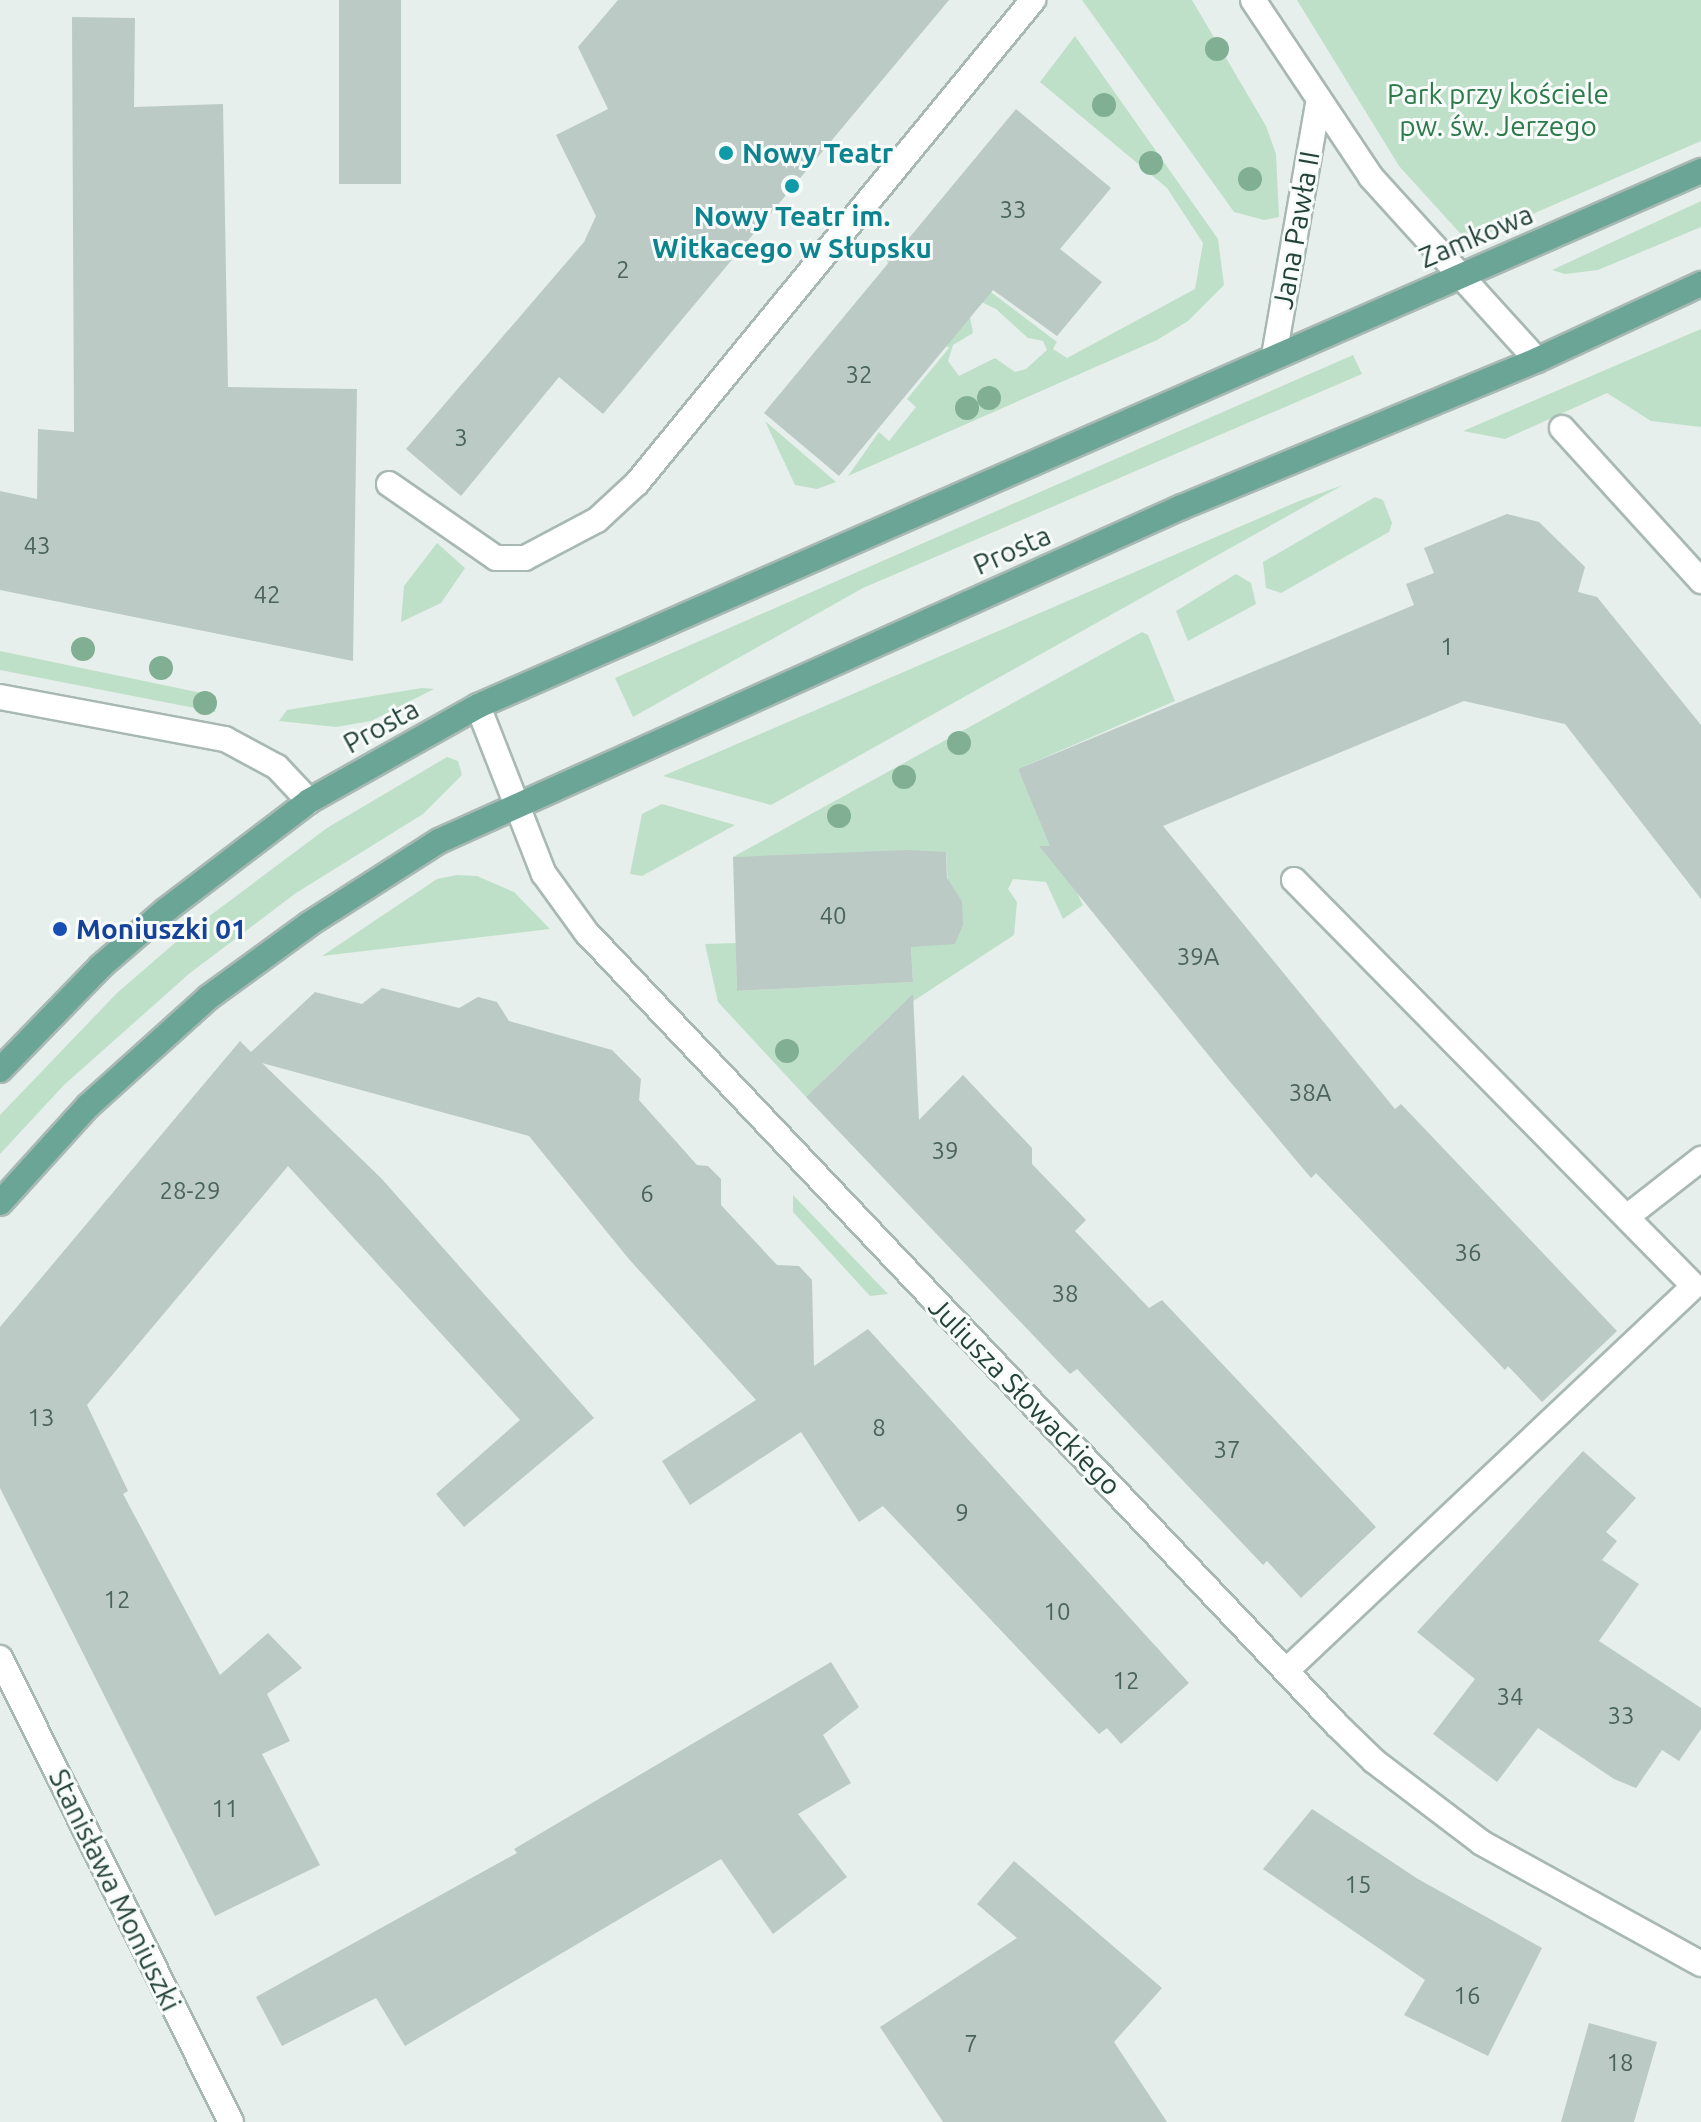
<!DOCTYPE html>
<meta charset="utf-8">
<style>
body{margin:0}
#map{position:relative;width:1701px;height:2122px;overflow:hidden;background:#e6efeb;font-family:Ubuntu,sans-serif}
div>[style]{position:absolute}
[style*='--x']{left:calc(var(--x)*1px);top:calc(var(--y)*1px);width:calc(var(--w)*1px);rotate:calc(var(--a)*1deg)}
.green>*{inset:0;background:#bfe0c8}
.building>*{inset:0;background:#bbcac4;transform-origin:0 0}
.roads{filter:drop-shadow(2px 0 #a8b8b2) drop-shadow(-2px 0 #a8b8b2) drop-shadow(0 2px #a8b8b2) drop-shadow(0 -2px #a8b8b2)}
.minor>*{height:24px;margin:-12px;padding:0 12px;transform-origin:12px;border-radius:12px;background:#fff}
.major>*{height:24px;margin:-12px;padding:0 12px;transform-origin:12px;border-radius:12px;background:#6aa596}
.trees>*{width:24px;height:24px;margin:-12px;border-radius:50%;background:#80af93}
.dots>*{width:22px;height:22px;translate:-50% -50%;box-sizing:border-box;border:4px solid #f7fbf9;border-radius:50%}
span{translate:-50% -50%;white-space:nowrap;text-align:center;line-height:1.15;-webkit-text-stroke:6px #f7fbf9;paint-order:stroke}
.number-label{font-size:24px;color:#4a645c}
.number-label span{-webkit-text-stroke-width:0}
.park-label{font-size:28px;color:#2d7a4b}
.culture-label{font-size:28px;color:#0d838f;font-weight:700}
.left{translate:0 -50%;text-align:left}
.street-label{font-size:28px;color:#24423a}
.transit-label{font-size:28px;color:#164399;font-weight:700}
</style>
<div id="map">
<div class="green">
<div style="clip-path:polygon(1082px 0,1192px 0,1266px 126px,1276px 154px,1279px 217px,1264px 220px,1234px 212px)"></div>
<div style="clip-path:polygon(1297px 0,1701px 0,1701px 141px,1468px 242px,1399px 166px)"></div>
<div style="clip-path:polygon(1075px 36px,1218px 239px,1224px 285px,1188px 321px,1157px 340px,848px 476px,879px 432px,889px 441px,916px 407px,907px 399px,949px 348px,935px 337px,920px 290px,887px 262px,888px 257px,970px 317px,973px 333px,953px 345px,948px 361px,959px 376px,995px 358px,1015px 372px,1026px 369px,1047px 350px,1043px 341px,1028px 338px,996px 309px,975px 299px,947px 259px,1057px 342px,1053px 349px,1067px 358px,1195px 289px,1203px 243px,1167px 188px,1040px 82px)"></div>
<div style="clip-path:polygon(1701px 201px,1701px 227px,1598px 270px,1565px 274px,1552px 270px)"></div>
<div style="clip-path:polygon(1701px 329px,1701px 427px,1651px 421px,1607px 393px,1505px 439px,1463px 431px)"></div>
<div style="clip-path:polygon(1353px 355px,1362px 374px,863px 588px,633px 717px,615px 678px)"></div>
<div style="clip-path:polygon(765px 421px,836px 482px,817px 489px,795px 485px)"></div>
<div style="clip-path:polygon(1343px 485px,771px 805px,663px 776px,1299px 501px)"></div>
<div style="clip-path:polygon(1375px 497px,1383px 500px,1392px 523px,1389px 532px,1281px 593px,1266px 588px,1263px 562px)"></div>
<div style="clip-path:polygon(437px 543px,465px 568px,441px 603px,401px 622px,404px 586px)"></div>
<div style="clip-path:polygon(1236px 574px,1251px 583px,1256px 604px,1188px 641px,1176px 611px)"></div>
<div style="clip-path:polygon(1142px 632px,1148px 635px,1175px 701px,1018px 769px,1083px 905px,1063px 919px,1046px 882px,1013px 879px,1008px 889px,1017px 902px,1014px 935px,889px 1017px,806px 1097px,718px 1002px,705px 944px,736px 943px,737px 991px,913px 982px,911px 947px,962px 901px,948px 885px,946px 852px,733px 857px)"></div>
<div style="clip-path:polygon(0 651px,216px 696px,215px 712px,0 670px)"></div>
<div style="clip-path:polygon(422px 688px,434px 689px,371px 721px,336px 727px,279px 721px,287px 710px)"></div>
<div style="clip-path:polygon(447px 757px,458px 761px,462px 775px,423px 814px,296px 893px,190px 973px,64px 1085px,0 1154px,0 1115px,117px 993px,184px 935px,327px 828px)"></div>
<div style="clip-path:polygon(662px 804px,735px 825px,642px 876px,630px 874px,642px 814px)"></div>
<div style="clip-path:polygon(457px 875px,477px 876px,514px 892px,550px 929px,322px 956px,437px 879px)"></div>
<div style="clip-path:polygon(793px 1195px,888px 1294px,870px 1296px,793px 1212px)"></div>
</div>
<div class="building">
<div style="left:339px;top:0;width:62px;height:184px"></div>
<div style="clip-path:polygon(618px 0,949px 0,603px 414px,559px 377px,461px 496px,406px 449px,584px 242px,596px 216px,556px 135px,608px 109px,578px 47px)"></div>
<div style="clip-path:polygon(72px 17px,135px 18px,134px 107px,223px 104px,228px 387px,357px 389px,353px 661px,0 590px,0 491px,37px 499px,38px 429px,74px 432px)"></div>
<div style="clip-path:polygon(1016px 109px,1111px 188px,1060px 249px,1102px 282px,1057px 336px,993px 290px,839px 476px,764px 413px)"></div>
<div style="clip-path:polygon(1507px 514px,1539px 522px,1585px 567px,1578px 592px,1597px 597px,1701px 725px,1701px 899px,1565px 724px,1464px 701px,1163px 826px,1395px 1109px,1401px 1104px,1617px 1331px,1542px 1402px,1508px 1366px,1505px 1370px,1316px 1173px,1311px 1178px,1227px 1078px,1039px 846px,1050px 846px,1018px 769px,1414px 605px,1406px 584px,1434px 573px,1424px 548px)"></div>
<div style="clip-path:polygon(907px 850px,946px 852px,947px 878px,962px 901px,963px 925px,955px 944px,911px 947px,913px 982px,737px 991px,733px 857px)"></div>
<div style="clip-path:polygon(382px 988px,459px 1008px,478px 997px,497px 1002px,509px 1021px,612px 1050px,641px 1079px,639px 1100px,697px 1165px,708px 1166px,721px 1179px,721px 1205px,777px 1265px,799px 1266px,812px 1280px,814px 1366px,868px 1329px,1189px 1683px,1121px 1744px,1107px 1728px,1099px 1734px,883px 1506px,859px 1522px,801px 1432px,690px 1505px,662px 1461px,756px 1400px,628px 1258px,529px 1136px,262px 1063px,381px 1178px,594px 1418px,464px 1527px,436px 1494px,520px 1420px,288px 1166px,87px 1405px,128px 1491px,123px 1494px,220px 1675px,268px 1633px,302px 1668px,267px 1694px,290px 1741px,262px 1754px,320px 1865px,215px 1916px,0 1488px,0 1327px,240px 1041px,251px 1052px,315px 992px,362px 1004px)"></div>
<div style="clip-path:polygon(913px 994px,919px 1120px,963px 1075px,1032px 1148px,1032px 1164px,1086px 1220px,1075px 1231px,1149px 1308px,1162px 1300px,1376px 1527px,1301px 1598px,1267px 1561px,1263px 1565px,1077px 1369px,1070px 1374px,806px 1097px)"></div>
<div style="clip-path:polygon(1583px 1451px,1636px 1498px,1606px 1532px,1617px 1541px,1602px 1560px,1639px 1584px,1599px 1641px,1701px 1708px,1701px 1729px,1679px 1761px,1662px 1750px,1636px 1788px,1614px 1779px,1538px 1728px,1497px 1782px,1433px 1734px,1475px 1679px,1417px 1632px)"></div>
<div style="clip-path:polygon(831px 1662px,859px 1707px,823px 1735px,851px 1783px,798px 1814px,847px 1877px,773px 1934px,721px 1859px,405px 2046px,376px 1998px,282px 2046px,256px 1997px,517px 1853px,514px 1849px)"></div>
<div style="clip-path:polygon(1312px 1809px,1418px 1879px,1542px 1948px,1488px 2056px,1404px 2015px,1425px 1980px,1263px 1869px)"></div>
<div style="clip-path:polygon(1014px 1861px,1162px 1988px,1114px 2042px,1167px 2122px,943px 2122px,880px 2027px,1017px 1938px,977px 1904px)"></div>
<div style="clip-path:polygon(1589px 2023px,1657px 2042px,1634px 2122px,1561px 2122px)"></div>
</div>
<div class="roads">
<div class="minor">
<div style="--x:1253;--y:0;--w:213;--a:56.3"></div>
<div style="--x:1371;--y:177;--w:247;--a:47.8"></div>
<div style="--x:1274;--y:356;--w:255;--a:-80.1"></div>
<div style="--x:1562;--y:428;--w:207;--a:47.7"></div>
<div style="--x:389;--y:484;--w:130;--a:34.7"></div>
<div style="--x:496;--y:558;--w:29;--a:0"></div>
<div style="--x:525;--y:558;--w:81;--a:-27.8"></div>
<div style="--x:597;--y:520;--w:54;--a:-42.8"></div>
<div style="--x:637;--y:483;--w:625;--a:-50.65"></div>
<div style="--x:0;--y:697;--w:229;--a:10.6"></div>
<div style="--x:225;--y:739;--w:59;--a:28.3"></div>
<div style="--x:277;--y:767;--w:47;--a:46.7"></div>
<div style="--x:478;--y:706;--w:180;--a:68.6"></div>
<div style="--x:544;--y:874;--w:72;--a:54.1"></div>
<div style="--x:586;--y:932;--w:1091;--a:46.56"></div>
<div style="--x:1336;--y:1724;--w:53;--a:44.2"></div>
<div style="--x:1374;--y:1761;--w:136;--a:37.2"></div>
<div style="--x:1482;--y:1843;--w:250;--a:28.9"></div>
<div style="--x:1628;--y:1216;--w:93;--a:-38"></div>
<div style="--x:0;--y:1658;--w:518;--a:63.53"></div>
<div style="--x:1286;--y:1671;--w:561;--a:-43.34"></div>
<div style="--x:1694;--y:1286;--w:570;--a:-134.57"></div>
</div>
<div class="major">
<div style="--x:0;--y:1070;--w:144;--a:-45.8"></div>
<div style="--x:100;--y:967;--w:87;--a:-40.8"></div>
<div style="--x:166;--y:910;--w:180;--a:-37.3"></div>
<div style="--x:309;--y:801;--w:194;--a:-29.3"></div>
<div style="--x:478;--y:706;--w:1335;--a:-23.63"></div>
<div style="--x:0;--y:1203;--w:131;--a:-47.8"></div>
<div style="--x:88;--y:1106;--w:163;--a:-42"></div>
<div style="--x:209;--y:997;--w:124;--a:-36.1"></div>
<div style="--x:309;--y:924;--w:154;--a:-32.6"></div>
<div style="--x:439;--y:841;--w:815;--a:-24.21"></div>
<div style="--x:1182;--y:507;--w:384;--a:-22.5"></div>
<div style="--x:1537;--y:360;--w:181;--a:-24.9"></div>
</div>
</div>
<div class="trees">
<div style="left:1217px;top:49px"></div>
<div style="left:1104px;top:105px"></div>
<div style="left:1151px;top:163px"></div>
<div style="left:1250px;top:179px"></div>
<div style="left:989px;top:398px"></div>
<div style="left:967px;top:408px"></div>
<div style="left:83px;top:649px"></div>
<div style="left:161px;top:668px"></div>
<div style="left:205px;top:703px"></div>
<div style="left:959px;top:743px"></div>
<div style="left:904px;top:777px"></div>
<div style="left:839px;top:816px"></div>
<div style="left:787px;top:1051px"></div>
</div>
<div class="dots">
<div style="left:726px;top:153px;background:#0f9aa8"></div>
<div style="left:792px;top:186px;background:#0f9aa8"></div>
<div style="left:60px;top:929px;background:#1a4fb4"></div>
</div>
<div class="number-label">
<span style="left:1013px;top:210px">33</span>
<span style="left:623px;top:270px">2</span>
<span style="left:859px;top:375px">32</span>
<span style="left:461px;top:438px">3</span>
<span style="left:37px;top:546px">43</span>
<span style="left:267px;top:595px">42</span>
<span style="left:1447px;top:647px">1</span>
<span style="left:833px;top:916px">40</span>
<span style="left:1198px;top:957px">39A</span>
<span style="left:1310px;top:1093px">38A</span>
<span style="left:945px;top:1151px">39</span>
<span style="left:190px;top:1191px">28-29</span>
<span style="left:647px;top:1194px">6</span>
<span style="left:1468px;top:1253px">36</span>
<span style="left:1065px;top:1294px">38</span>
<span style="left:41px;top:1418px">13</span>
<span style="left:879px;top:1428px">8</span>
<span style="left:1227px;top:1450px">37</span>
<span style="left:962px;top:1513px">9</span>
<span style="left:117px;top:1600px">12</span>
<span style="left:1057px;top:1612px">10</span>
<span style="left:1126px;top:1681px">12</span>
<span style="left:1510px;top:1697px">34</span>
<span style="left:1621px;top:1716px">33</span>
<span style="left:225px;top:1809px">11</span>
<span style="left:1358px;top:1885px">15</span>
<span style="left:1467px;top:1996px">16</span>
<span style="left:971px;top:2044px">7</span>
<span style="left:1620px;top:2063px">18</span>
</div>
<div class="park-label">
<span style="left:1498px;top:110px">Park przy kościele<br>pw. św. Jerzego</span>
</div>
<div class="culture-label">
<span class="left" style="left:742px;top:153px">Nowy Teatr</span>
<span style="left:792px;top:232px">Nowy Teatr im.<br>Witkacego w Słupsku</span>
</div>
<div class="street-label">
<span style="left:1296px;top:230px;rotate:-80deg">Jana Pawła II</span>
<span style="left:1476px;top:236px;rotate:-23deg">Zamkowa</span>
<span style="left:1012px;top:550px;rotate:-24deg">Prosta</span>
<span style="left:381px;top:726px;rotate:-29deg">Prosta</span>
<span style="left:1025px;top:1396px;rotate:46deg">Juliusza Słowackiego</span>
<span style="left:115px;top:1890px;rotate:64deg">Stanisława Moniuszki</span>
</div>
<div class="transit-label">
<span class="left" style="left:76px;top:929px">Moniuszki 01</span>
</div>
</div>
